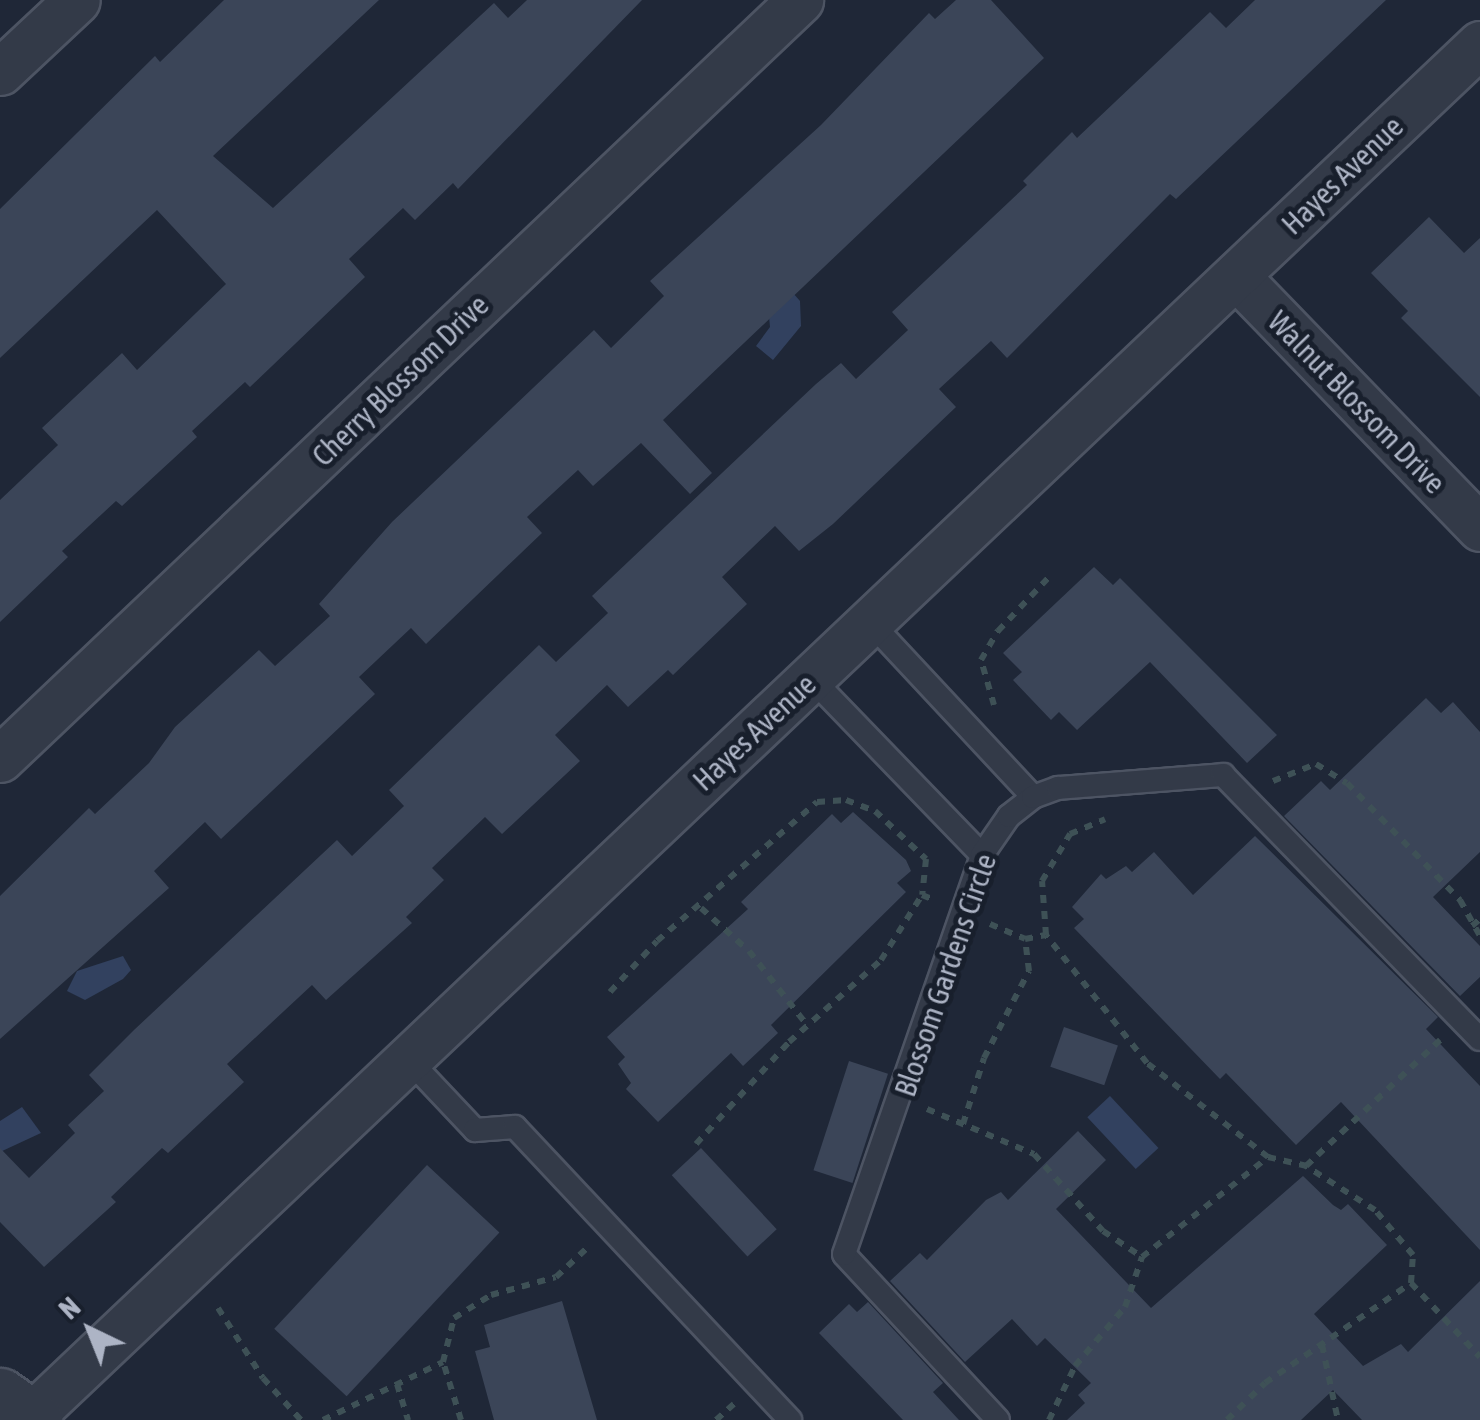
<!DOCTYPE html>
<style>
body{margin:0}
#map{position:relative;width:1480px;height:1420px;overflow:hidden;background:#1f2737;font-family:"Asap Condensed",sans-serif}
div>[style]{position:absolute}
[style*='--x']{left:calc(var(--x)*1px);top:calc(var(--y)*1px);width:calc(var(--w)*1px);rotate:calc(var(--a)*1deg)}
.water>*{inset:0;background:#32415f;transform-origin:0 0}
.building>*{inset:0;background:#3b4558;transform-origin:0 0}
.path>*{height:6px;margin-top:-3px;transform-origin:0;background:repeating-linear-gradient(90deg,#3e5156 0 8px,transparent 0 16px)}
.roads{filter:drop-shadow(2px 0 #4d5463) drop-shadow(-2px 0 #4d5463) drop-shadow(0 2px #4d5463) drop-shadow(0 -2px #4d5463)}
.service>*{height:22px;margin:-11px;padding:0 11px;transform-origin:11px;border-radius:11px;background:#333a48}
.minor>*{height:45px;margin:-22.5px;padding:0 22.5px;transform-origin:22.5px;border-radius:22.5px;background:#333a48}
.tertiary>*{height:55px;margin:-27.5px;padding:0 27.5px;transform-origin:27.5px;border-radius:27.5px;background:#333a48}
span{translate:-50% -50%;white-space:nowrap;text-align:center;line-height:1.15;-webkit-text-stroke:10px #181f2c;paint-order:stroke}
.street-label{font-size:30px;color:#adb4c5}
.north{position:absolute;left:40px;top:1280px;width:100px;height:100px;-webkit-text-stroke:8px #181f2c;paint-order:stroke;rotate:317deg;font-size:28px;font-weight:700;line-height:40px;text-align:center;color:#adb4c5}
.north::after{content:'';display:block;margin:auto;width:35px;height:45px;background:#adb4c5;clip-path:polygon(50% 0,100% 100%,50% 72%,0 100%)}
</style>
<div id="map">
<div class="water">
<div style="clip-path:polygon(785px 284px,800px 301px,801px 326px,773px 360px,756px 346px,770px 327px,768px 306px)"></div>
<div style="clip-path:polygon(123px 956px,131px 970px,123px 979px,85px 1000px,67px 991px,77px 971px)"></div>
<div style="left:1110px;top:1096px;width:71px;height:31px;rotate:47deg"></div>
<div style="clip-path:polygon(22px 1107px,41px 1133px,0 1152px,0 1121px)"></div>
</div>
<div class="building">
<div style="clip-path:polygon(224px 0,379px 0,213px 156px,273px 208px,494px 3px,508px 18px,527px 0,642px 0,458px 189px,453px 183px,415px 220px,403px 208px,349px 259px,365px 277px,250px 387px,245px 382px,192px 431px,197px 437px,122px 506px,116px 501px,62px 551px,68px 557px,0 622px,0 500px,58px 445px,42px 428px,122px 353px,137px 370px,226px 284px,157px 210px,0 358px,0 209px,155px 56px,160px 62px)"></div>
<div style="clip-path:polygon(956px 0,991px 0,1044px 58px,663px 420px,712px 473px,690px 494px,641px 443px,593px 486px,578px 470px,527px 517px,542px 533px,426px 644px,411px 628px,359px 677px,375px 694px,221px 839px,205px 822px,154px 871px,169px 888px,0 1039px,0 896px,89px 808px,95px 814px,149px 763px,175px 727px,259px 650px,275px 666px,330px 616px,319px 604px,392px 522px,594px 330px,611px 348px,664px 296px,650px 281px,821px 125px,929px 13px,935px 19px)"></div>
<div style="clip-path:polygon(1255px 0,1386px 0,1176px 199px,1170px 194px,1007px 358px,991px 341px,939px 389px,956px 407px,833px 524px,799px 551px,775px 526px,722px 577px,747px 604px,673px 675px,668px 670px,628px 707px,607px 685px,555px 735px,580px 761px,502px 834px,485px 817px,432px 868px,444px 880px,406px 917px,412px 923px,326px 1000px,312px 985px,227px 1064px,244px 1082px,168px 1153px,162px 1148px,111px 1197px,116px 1202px,44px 1267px,0 1222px,0 1148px,29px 1178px,75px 1133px,68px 1125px,104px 1091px,89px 1075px,134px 1030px,337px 840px,352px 856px,404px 806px,389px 790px,539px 645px,556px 662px,608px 613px,592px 596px,816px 384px,841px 363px,856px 379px,908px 330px,892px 312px,1027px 185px,1023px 181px,1072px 132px,1077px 138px,1210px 12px,1226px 28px)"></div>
<div style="clip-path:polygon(1429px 217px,1464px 253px,1480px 238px,1480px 397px,1401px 318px,1408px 311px,1371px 273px)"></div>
<div style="clip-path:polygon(1094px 567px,1113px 585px,1120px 578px,1277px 735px,1247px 763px,1150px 662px,1077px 730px,1059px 712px,1051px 720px,1013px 680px,1022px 672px,1003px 653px)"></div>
<div style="clip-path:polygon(1426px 698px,1441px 713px,1453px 702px,1480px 732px,1480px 852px,1433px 897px,1480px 946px,1480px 977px,1460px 996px,1284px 816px,1321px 781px,1330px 790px)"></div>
<div style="clip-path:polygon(853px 812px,906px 860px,911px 871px,897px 883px,906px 892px,771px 1025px,778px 1033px,743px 1066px,731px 1053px,658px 1122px,626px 1089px,631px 1083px,618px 1064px,625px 1057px,607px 1037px,748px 909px,741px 902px,832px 814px,841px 823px)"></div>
<div style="clip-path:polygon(1255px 836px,1438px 1017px,1426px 1029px,1480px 1086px,1480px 1250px,1341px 1102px,1296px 1145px,1226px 1073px,1220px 1079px,1074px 928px,1084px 919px,1072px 907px,1101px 874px,1106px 879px,1126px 866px,1132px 872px,1154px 852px,1193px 895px)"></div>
<div style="left:1064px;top:1027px;width:57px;height:42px;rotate:19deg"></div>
<div style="left:849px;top:1061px;width:41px;height:115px;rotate:18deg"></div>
<div style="clip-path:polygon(1078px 1131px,1106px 1160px,1056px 1209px,1151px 1308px,1303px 1176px,1333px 1205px,1341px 1210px,1348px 1204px,1387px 1245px,1314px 1314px,1363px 1366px,1401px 1344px,1408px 1352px,1480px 1281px,1480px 1420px,1362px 1420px,1333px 1390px,1301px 1420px,1067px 1420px,1085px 1403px,1078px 1395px,1091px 1383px,1045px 1338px,1037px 1346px,1012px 1319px,965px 1362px,890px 1281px,920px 1253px,927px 1260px,986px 1200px,1001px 1192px,1008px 1200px)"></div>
<div style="left:701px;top:1148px;width:111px;height:40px;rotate:47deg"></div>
<div style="left:427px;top:1165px;width:99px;height:224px;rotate:43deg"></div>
<div style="clip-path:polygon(562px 1301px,597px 1420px,494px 1420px,475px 1351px,490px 1347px,484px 1325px)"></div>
<div style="clip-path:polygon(868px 1302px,943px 1383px,933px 1392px,959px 1420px,903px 1420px,819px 1333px,849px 1304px,857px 1312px)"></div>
</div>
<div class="path">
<div style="--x:994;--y:705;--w:47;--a:-106.1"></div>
<div style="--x:981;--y:660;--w:34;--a:-60"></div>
<div style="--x:998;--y:631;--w:76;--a:-46.6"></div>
<div style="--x:1273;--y:781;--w:46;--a:-21.6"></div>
<div style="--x:1316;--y:764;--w:36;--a:32"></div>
<div style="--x:1347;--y:783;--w:163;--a:46"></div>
<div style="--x:1460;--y:900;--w:41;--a:60.9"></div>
<div style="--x:701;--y:908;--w:64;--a:41.9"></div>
<div style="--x:749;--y:951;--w:94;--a:51.9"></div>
<div style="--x:990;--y:924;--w:38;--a:23"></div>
<div style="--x:1472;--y:926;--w:11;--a:-41"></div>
<div style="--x:610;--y:992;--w:69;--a:-47.3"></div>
<div style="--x:657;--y:941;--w:212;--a:-41"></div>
<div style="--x:817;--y:802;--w:29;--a:-4"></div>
<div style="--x:846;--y:800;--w:31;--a:21"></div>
<div style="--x:875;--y:811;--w:70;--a:43.3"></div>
<div style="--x:926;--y:859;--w:36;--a:96"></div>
<div style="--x:927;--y:1109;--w:116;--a:22.8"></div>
<div style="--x:1034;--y:1154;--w:103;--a:48.1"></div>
<div style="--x:1103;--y:1231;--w:47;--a:33.7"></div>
<div style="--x:963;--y:1124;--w:69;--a:-72.3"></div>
<div style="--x:984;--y:1058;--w:98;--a:-62.7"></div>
<div style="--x:1029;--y:971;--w:32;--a:-97"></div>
<div style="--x:1025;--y:939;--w:21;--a:-11"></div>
<div style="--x:696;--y:1144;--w:138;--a:-47.6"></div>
<div style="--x:789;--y:1042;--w:123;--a:-41.7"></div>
<div style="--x:881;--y:960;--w:77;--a:-57.8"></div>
<div style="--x:922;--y:895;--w:11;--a:22"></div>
<div style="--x:1268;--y:1157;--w:39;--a:13"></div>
<div style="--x:1306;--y:1166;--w:184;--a:-43.2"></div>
<div style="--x:1411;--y:1283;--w:101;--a:47"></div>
<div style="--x:218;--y:1308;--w:83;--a:57.3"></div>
<div style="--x:263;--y:1378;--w:57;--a:47.9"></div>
<div style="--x:1322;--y:1345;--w:77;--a:78"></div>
<div style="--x:397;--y:1384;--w:38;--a:73"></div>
<div style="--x:323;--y:1420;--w:133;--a:-25.8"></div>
<div style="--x:461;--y:1420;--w:61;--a:-107.2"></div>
<div style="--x:443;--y:1362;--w:45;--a:-76"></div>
<div style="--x:454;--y:1318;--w:44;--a:-31.9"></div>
<div style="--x:491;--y:1295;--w:67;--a:-15.5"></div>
<div style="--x:556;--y:1277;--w:41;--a:-43"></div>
<div style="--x:716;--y:1420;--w:24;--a:-42"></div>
<div style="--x:1049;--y:1420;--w:60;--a:-64.3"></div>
<div style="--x:1075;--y:1366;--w:77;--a:-49.7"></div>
<div style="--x:1125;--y:1307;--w:53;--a:-71.2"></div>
<div style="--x:1142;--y:1257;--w:161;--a:-38.4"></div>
<div style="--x:1268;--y:1157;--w:153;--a:-142.2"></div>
<div style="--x:1147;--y:1063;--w:163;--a:-128.3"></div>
<div style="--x:1046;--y:935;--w:54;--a:-94.2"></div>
<div style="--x:1042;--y:881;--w:55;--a:-59.2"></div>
<div style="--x:1070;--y:834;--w:38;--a:-23"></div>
<div style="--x:1227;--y:1420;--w:53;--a:-44.2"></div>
<div style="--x:1265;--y:1383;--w:177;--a:-34.4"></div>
<div style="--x:1411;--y:1283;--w:28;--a:-86"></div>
<div style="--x:1413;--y:1255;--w:59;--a:-130.2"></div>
<div style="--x:1375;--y:1210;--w:82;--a:-147.5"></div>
</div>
<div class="roads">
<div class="service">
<div style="--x:870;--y:622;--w:239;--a:47"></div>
<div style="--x:811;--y:678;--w:246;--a:46"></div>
<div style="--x:408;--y:1059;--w:98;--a:46.7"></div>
<div style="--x:475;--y:1130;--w:40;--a:-4.3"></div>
<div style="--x:515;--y:1127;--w:402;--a:46.8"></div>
<div style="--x:998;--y:1420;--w:226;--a:-132.9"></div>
<div style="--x:844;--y:1254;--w:422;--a:-70.9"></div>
<div style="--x:982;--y:855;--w:47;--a:-55.3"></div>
<div style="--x:1009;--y:816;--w:31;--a:-38"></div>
<div style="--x:1033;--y:797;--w:27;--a:-20"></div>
<div style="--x:1058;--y:788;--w:166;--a:-4.5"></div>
<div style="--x:1223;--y:775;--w:368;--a:45.8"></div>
</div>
<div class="minor">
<div style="--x:0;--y:72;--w:105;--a:-43.1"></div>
<div style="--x:1236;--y:276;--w:351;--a:45.9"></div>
<div style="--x:0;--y:759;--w:1103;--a:-43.49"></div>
<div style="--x:27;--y:1420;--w:2001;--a:-43.44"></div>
</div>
<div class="tertiary">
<div style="--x:0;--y:1396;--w:42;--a:35.2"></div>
</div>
</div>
<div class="street-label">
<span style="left:1342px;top:175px;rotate:-44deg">Hayes Avenue</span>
<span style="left:400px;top:380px;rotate:-44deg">Cherry Blossom Drive</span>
<span style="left:1357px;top:402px;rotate:46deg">Walnut Blossom Drive</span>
<span style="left:754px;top:732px;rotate:-43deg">Hayes Avenue</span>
<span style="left:945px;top:975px;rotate:-71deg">Blossom Gardens Circle</span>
</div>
<div class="north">N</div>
</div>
